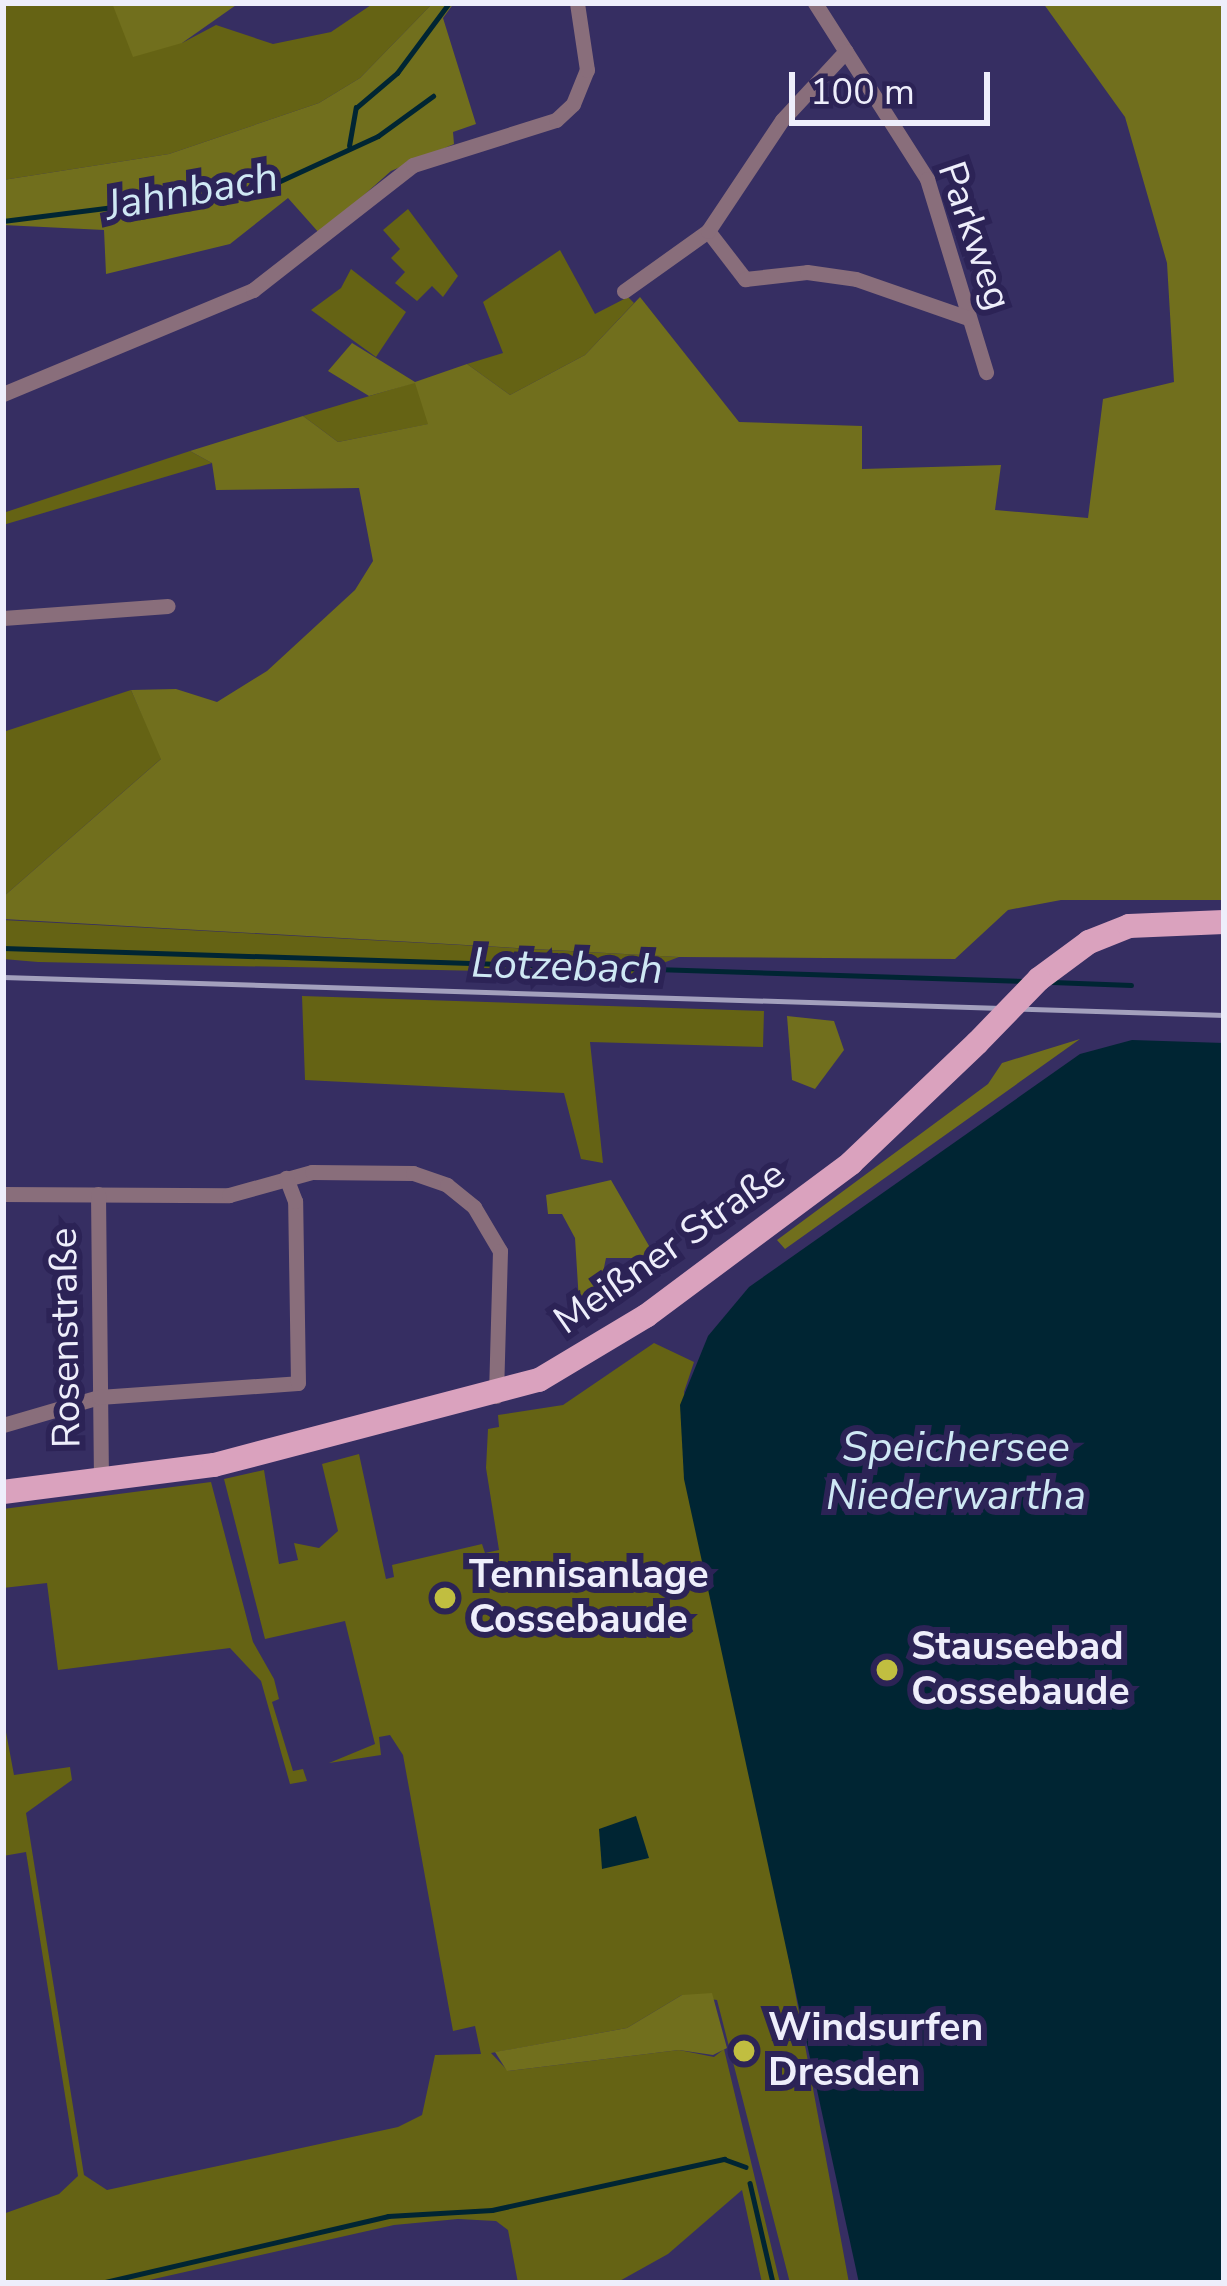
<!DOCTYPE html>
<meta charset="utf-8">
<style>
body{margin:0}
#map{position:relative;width:1227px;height:2286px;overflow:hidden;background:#362e62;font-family:"Nunito Sans",sans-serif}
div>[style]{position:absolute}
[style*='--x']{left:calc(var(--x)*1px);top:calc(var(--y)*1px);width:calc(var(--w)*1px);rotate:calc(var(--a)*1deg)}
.green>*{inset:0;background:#656314}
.forest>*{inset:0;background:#716f1d}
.water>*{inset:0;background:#002533}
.stream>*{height:4.5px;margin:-2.25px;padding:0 2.25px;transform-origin:2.25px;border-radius:2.25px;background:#002533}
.minor>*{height:15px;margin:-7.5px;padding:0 7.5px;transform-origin:7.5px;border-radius:7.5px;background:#896e7b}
.primary>*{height:24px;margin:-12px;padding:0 12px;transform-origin:12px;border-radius:12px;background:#daa2be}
.rail>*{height:4.5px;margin:-2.25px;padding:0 2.25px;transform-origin:2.25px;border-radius:2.25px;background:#a3a0bd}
.primary-bridge>*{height:24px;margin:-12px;padding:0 12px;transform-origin:12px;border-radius:12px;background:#daa2be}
.dots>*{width:33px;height:33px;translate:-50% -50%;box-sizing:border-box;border:6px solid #2c2356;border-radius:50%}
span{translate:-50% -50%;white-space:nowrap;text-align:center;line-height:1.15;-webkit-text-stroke:12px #2c2356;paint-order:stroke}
.street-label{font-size:39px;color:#eeeefb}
.poi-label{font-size:39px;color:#eeeefb;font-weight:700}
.left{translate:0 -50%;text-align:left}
.water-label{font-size:42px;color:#cfe8f4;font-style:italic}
.frame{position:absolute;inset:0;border:6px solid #eeeefb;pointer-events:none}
.scale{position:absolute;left:789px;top:72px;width:201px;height:54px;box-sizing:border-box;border:6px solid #eeeefb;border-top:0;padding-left:15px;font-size:36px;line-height:42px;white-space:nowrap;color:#eeeefb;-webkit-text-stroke:9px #2c2356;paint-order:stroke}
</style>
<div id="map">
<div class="green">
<div style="clip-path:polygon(3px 3px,112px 3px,182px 43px,216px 25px,273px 44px,331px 32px,374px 3px,433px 3px,360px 78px,319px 103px,169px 154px,3px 180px)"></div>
<div style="clip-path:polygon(408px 209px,458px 276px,443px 297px,432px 286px,417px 301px,395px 283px,405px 272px,391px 258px,400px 249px,383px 230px)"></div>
<div style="clip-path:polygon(560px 250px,595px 314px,628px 297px,634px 303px,585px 355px,510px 395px,467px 364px,503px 353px,483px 302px)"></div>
<div style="clip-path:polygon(351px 269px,406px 312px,376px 357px,311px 310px,341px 288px)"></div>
<div style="clip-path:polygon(416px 382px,429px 424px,338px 442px,303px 416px)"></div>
<div style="clip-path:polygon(190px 451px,212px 463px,3px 525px,3px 513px)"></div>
<div style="clip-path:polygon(131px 690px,162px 758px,3px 897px,3px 732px)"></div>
<div style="clip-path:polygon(3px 920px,679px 957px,634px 974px,38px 962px,3px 959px)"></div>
<div style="clip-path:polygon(302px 996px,764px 1011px,763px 1047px,590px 1042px,603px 1163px,581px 1159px,564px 1093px,305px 1080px)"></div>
<div style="clip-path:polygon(654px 1343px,694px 1362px,684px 1392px,849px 2283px,790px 2283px,717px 2000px,682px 1995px,627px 2028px,491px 2053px,508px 2071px,679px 2050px,714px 2057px,724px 2049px,780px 2283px,762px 2283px,742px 2190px,668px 2254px,616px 2283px,518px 2283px,508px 2230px,496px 2221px,458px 2219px,394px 2225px,136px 2283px,3px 2283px,3px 2214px,59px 2194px,78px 2176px,26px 1852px,3px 1856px,3px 1716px,14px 1775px,70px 1767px,72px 1780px,26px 1813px,84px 2175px,107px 2190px,398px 2127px,422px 2115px,435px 2055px,481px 2054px,475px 2026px,453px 2031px,403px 1755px,390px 1735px,379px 1737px,381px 1755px,329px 1763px,375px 1744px,345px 1621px,265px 1639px,224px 1479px,264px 1470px,279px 1564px,298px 1560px,294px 1543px,319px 1548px,338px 1531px,322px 1464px,359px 1454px,386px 1579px,394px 1577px,392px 1565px,482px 1544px,485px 1553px,499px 1550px,486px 1468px,488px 1429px,499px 1427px,498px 1415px,563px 1405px)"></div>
<div style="clip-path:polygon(211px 1482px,253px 1642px,274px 1679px,279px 1699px,272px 1702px,293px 1771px,303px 1769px,307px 1781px,290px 1784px,261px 1681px,230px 1648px,58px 1670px,47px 1583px,3px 1588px,3px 1509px)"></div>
</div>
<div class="forest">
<div style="clip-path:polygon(112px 3px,239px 3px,182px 43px,133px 57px)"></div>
<div style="clip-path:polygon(433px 3px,454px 3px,443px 18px,476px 124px,453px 132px,454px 144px,391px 171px,320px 234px,288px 198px,230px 244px,106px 274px,104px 230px,3px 225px,3px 180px,169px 154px,319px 103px,360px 78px)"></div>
<div style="clip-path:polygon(1043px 3px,1224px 3px,1224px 900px,1061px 900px,1008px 910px,955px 959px,679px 957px,3px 919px,3px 897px,161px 759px,131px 690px,176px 689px,217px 702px,267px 671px,355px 590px,373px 561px,359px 488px,216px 490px,212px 463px,190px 451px,303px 416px,338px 442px,428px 424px,415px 383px,369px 396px,328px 371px,352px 343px,415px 382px,467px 364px,510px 395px,585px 355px,640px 297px,739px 422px,862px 426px,862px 469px,1001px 465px,995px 510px,1088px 518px,1103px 399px,1174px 382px,1167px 263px,1125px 117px)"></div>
<div style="clip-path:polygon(787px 1016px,834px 1021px,844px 1050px,815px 1089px,792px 1080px)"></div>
<div style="clip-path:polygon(1080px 1039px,785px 1249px,777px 1240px,988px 1084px,1002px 1063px)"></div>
<div style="clip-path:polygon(611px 1180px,656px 1258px,606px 1258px,595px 1311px,580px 1318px,575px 1238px,562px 1214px,548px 1214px,546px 1195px)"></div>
<div style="clip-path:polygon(712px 1993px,727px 2048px,713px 2055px,679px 2050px,507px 2071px,495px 2052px,627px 2028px,682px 1995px)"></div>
</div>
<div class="water">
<div style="clip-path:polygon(1132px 1040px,1224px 1043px,1224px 2283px,859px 2283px,684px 1479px,680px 1405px,708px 1336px,749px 1287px,1080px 1054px)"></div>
<div style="clip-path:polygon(636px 1816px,649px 1858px,602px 1869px,599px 1829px)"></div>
</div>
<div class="stream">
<div style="--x:349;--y:146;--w:39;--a:-80"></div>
<div style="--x:356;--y:108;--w:54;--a:-40.5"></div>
<div style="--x:397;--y:73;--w:87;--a:-53.4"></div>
<div style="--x:3;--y:221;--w:264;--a:-7.2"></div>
<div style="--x:265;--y:188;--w:124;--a:-24.7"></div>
<div style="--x:378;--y:136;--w:68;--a:-36"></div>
<div style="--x:3;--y:948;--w:1020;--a:1.85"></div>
<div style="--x:1052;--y:982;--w:79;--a:2.2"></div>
<div style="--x:750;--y:2183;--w:103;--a:77"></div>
<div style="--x:101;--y:2283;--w:295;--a:-13.1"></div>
<div style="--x:388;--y:2216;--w:104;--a:-3.3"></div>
<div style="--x:492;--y:2210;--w:238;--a:-12.4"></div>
<div style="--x:724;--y:2159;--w:23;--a:20"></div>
</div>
<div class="minor">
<div style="--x:815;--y:3;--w:209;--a:57.5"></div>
<div style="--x:927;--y:179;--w:202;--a:73"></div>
<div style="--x:708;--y:231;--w:61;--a:52.4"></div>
<div style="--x:745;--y:279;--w:62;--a:-6.4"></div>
<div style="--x:807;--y:272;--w:49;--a:8.1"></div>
<div style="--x:856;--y:279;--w:119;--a:19.2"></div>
<div style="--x:624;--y:291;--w:103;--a:-35.5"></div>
<div style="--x:708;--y:231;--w:133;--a:-56.3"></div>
<div style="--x:782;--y:120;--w:94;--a:-47.2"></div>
<div style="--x:3;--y:394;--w:271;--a:-22.6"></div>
<div style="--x:253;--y:290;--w:203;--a:-38"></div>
<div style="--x:413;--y:165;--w:150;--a:-17.5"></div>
<div style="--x:556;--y:120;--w:23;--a:-43"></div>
<div style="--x:573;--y:104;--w:37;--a:-68"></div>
<div style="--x:587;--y:70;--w:68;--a:-98.5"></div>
<div style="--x:3;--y:618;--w:165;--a:-4.2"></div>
<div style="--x:3;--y:1194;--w:226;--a:0.3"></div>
<div style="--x:229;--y:1195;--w:86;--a:-15.5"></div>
<div style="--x:312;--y:1172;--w:101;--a:0.6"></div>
<div style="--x:413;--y:1173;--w:36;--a:19"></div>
<div style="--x:447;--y:1185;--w:35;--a:39"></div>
<div style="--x:474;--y:1207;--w:51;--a:59.4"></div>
<div style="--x:500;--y:1251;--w:145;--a:91.6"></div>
<div style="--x:98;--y:1194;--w:288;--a:89.4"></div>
<div style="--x:3;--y:1425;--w:100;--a:-16.3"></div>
<div style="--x:99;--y:1397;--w:199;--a:-4"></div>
<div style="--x:298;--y:1383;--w:182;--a:-90.9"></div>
<div style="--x:295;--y:1201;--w:25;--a:-111"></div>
</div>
<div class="primary">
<div style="--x:1039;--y:979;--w:62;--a:-36.5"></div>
<div style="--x:1089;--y:942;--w:43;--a:-21.8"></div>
<div style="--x:1129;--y:926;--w:95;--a:-2.4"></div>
<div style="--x:3;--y:1492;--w:213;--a:-7.3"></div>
<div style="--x:214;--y:1465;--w:336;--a:-14.7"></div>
<div style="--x:539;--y:1380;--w:125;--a:-30.9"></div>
<div style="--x:646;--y:1316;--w:256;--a:-36.7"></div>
<div style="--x:851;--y:1163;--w:174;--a:-43.6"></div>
</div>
<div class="rail">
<div style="--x:3;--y:977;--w:1222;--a:1.78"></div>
</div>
<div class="primary-bridge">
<div style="--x:977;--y:1043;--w:89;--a:-45.9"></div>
</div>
<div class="dots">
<div style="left:445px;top:1598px;background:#c1be40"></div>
<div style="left:887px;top:1670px;background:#c1be40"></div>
<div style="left:744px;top:2051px;background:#c1be40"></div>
</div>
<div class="street-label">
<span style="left:974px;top:236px;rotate:71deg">Parkweg</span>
<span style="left:670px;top:1248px;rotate:-35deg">Meißner Straße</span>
<span style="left:66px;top:1338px;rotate:-91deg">Rosenstraße</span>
</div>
<div class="poi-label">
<span class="left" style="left:469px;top:1598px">Tennisanlage<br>Cossebaude</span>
<span class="left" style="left:911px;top:1670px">Stauseebad<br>Cossebaude</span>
<span class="left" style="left:768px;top:2051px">Windsurfen<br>Dresden</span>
</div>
<div class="water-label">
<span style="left:192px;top:192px;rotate:-10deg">Jahnbach</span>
<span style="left:567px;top:967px;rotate:2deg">Lotzebach</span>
<span style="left:956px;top:1472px">Speichersee<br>Niederwartha</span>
</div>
<div class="frame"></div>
<div class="scale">100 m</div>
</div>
